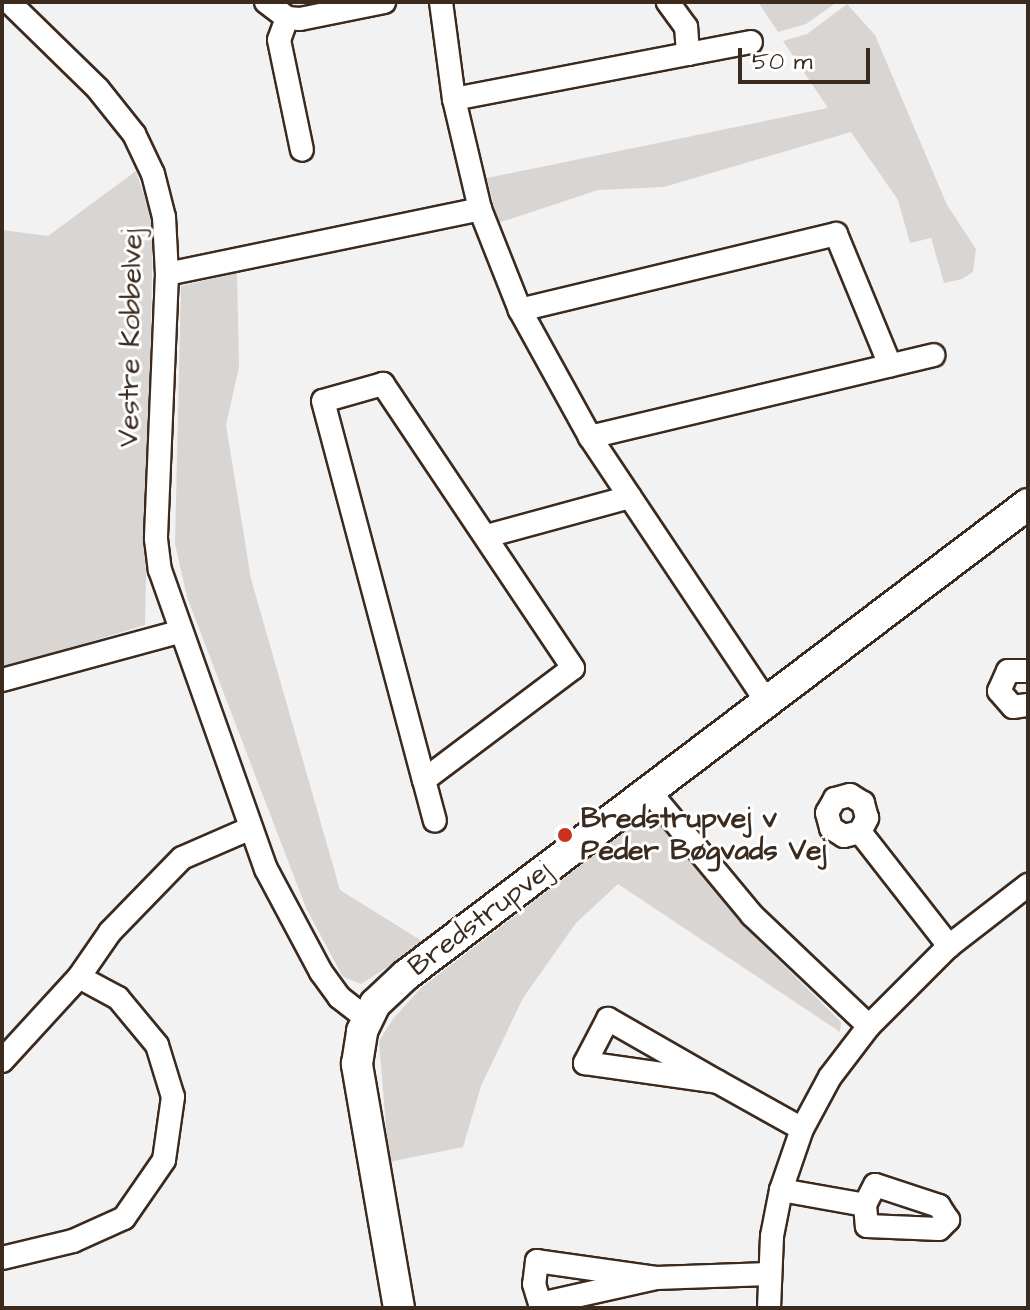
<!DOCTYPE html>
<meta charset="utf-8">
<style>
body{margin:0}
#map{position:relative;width:1030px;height:1310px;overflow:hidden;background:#f3f2f2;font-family:"Architects Daughter",sans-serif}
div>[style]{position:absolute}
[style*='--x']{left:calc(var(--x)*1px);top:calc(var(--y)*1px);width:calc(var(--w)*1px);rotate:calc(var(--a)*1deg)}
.green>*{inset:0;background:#d8d5d2}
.roads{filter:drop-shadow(2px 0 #3b2a1e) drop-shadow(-2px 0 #3b2a1e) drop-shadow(0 2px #3b2a1e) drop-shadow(0 -2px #3b2a1e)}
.street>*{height:22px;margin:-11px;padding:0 11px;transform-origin:11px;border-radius:11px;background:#fff}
.secondary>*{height:30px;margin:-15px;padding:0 15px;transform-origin:15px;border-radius:15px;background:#fff}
.dots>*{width:22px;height:22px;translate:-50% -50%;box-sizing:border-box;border:4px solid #fff;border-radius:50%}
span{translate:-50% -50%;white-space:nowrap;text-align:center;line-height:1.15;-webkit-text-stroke:6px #fff;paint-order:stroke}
.street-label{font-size:28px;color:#3b2a1e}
.poi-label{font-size:28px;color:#3b2a1e;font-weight:700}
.left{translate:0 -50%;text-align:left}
.frame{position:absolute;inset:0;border:4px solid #3b2a1e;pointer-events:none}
.scale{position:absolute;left:738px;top:48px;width:132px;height:36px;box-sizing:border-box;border:4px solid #3b2a1e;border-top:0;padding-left:10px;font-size:24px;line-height:28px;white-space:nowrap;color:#3b2a1e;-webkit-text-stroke:6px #fff;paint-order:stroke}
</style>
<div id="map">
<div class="green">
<div style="clip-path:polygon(758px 2px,837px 2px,806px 24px,778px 32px)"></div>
<div style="clip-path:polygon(847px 4px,875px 35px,947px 205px,976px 249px,973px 272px,962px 279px,944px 283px,931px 238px,910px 243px,898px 200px,851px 132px,664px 187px,598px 190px,498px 223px,487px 178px,828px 108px,783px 41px,807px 34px)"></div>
<div style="clip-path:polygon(136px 171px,153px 223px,145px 625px,2px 669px,2px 230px,48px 236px)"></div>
<div style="clip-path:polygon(237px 273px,239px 367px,226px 425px,251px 579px,340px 890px,425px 943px,361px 984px,343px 977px,306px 908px,187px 597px,175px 544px,181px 286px)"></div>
<div style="clip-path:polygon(649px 813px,748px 930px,841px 1022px,840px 1032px,618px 884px,576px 923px,523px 998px,481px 1086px,463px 1147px,389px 1162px,379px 1041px,393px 1019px,421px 988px)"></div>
</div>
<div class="roads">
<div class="street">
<div style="--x:9;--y:2;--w:124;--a:44.3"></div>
<div style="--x:98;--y:89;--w:58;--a:51.3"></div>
<div style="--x:134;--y:134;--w:44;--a:64.6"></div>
<div style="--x:153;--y:174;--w:44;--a:75.7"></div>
<div style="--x:164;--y:217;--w:57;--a:87"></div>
<div style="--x:167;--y:274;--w:265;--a:92.4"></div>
<div style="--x:156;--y:539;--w:31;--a:83"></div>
<div style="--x:160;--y:570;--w:317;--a:70.5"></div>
<div style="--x:266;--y:869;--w:117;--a:61.9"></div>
<div style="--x:321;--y:972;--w:31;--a:54"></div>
<div style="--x:339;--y:997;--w:34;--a:38"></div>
<div style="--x:266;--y:2;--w:26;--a:37"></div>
<div style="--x:287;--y:18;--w:13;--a:4"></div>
<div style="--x:300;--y:19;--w:86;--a:-11.4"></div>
<div style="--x:441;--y:2;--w:98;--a:82.4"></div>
<div style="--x:454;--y:99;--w:113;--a:76.7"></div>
<div style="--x:480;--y:209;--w:109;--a:68.4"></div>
<div style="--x:520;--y:310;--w:145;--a:61.1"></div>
<div style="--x:590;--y:437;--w:321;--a:56.3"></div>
<div style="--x:287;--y:18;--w:23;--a:110"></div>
<div style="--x:279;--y:40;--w:112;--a:78.2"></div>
<div style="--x:688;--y:54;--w:64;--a:-10.8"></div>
<div style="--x:454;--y:99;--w:238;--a:-10.9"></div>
<div style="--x:688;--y:54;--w:27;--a:-94"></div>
<div style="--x:686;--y:27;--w:31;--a:-126"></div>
<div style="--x:167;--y:274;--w:320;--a:-11.7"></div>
<div style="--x:520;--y:310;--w:325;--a:-13.5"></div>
<div style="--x:836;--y:234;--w:142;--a:67.6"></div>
<div style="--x:590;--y:437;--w:353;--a:-13.4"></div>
<div style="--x:487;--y:536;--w:148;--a:-15.3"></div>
<div style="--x:1028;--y:671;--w:20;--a:180"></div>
<div style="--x:1008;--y:671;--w:22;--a:114"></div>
<div style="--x:999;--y:691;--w:21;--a:49"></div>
<div style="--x:1013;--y:707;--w:15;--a:-8"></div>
<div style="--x:2;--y:680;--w:183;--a:-15.2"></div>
<div style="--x:424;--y:780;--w:186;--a:-36.9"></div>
<div style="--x:573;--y:668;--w:342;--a:-123.8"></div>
<div style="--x:383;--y:384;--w:62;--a:164.2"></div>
<div style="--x:323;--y:401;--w:392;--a:75.1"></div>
<div style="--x:424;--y:780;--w:42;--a:75"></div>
<div style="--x:649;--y:791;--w:161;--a:50.3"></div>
<div style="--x:752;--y:915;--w:161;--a:43.5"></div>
<div style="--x:860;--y:832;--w:16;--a:-63"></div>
<div style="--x:867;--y:818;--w:16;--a:-105"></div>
<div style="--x:863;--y:803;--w:15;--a:-148"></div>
<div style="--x:850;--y:795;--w:16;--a:165"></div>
<div style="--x:835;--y:799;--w:16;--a:120"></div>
<div style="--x:827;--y:813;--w:16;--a:75"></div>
<div style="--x:831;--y:828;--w:15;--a:32"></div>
<div style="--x:844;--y:836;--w:16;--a:-14"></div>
<div style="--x:860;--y:832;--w:145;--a:52"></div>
<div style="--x:2;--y:1061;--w:114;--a:-47.5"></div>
<div style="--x:79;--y:977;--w:55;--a:-55.4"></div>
<div style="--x:110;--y:932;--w:103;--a:-45.8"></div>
<div style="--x:182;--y:858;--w:75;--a:-23.5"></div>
<div style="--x:718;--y:1082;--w:127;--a:-150.2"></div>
<div style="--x:608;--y:1019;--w:50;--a:117.6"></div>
<div style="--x:585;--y:1063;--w:134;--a:8.1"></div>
<div style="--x:718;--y:1082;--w:96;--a:29.2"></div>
<div style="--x:781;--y:1190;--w:85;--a:10.1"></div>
<div style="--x:865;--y:1205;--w:21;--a:85"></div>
<div style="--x:867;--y:1226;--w:72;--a:2.4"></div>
<div style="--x:939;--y:1229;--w:13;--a:-45"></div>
<div style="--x:948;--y:1220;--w:17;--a:-123"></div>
<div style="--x:939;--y:1206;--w:67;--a:-161.8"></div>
<div style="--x:875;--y:1185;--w:22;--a:117"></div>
<div style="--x:2;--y:1258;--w:73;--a:-13.5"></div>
<div style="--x:73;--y:1241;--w:56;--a:-24.3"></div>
<div style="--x:124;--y:1218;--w:70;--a:-55.4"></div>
<div style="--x:164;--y:1160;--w:64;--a:-81.9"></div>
<div style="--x:173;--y:1097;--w:54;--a:-107.1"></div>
<div style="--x:157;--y:1045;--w:61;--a:-129.7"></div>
<div style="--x:118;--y:998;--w:44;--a:-151.7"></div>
<div style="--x:656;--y:1278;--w:120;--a:-171.9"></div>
<div style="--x:537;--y:1261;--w:23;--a:97"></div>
<div style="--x:534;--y:1284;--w:21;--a:73"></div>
<div style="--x:540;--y:1304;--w:119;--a:-12.6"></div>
<div style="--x:656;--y:1278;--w:113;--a:-2"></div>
<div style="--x:769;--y:1308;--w:72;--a:-87.6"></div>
<div style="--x:772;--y:1236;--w:47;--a:-78.9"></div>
<div style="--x:781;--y:1190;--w:65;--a:-71"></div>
<div style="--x:802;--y:1129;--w:59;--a:-61.7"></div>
<div style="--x:830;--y:1077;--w:64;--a:-52.6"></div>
<div style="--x:869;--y:1026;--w:113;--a:-45"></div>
<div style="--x:949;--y:946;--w:100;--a:-37.7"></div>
</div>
<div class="secondary">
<div style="--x:399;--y:1308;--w:248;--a:-99.8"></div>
<div style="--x:357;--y:1064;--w:33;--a:-81"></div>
<div style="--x:362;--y:1031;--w:30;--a:-64"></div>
<div style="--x:375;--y:1004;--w:42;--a:-43.1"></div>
<div style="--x:406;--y:975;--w:780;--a:-37.13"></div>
</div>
</div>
<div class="dots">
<div style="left:565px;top:835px;background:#c8321e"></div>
</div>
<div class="street-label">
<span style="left:131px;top:338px;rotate:-89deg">Vestre Kobbelvej</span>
<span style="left:480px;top:919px;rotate:-37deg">Bredstrupvej</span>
</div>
<div class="poi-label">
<span class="left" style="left:581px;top:835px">Bredstrupvej v<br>Peder Bøgvads Vej</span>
</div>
<div class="frame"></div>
<div class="scale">50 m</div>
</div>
